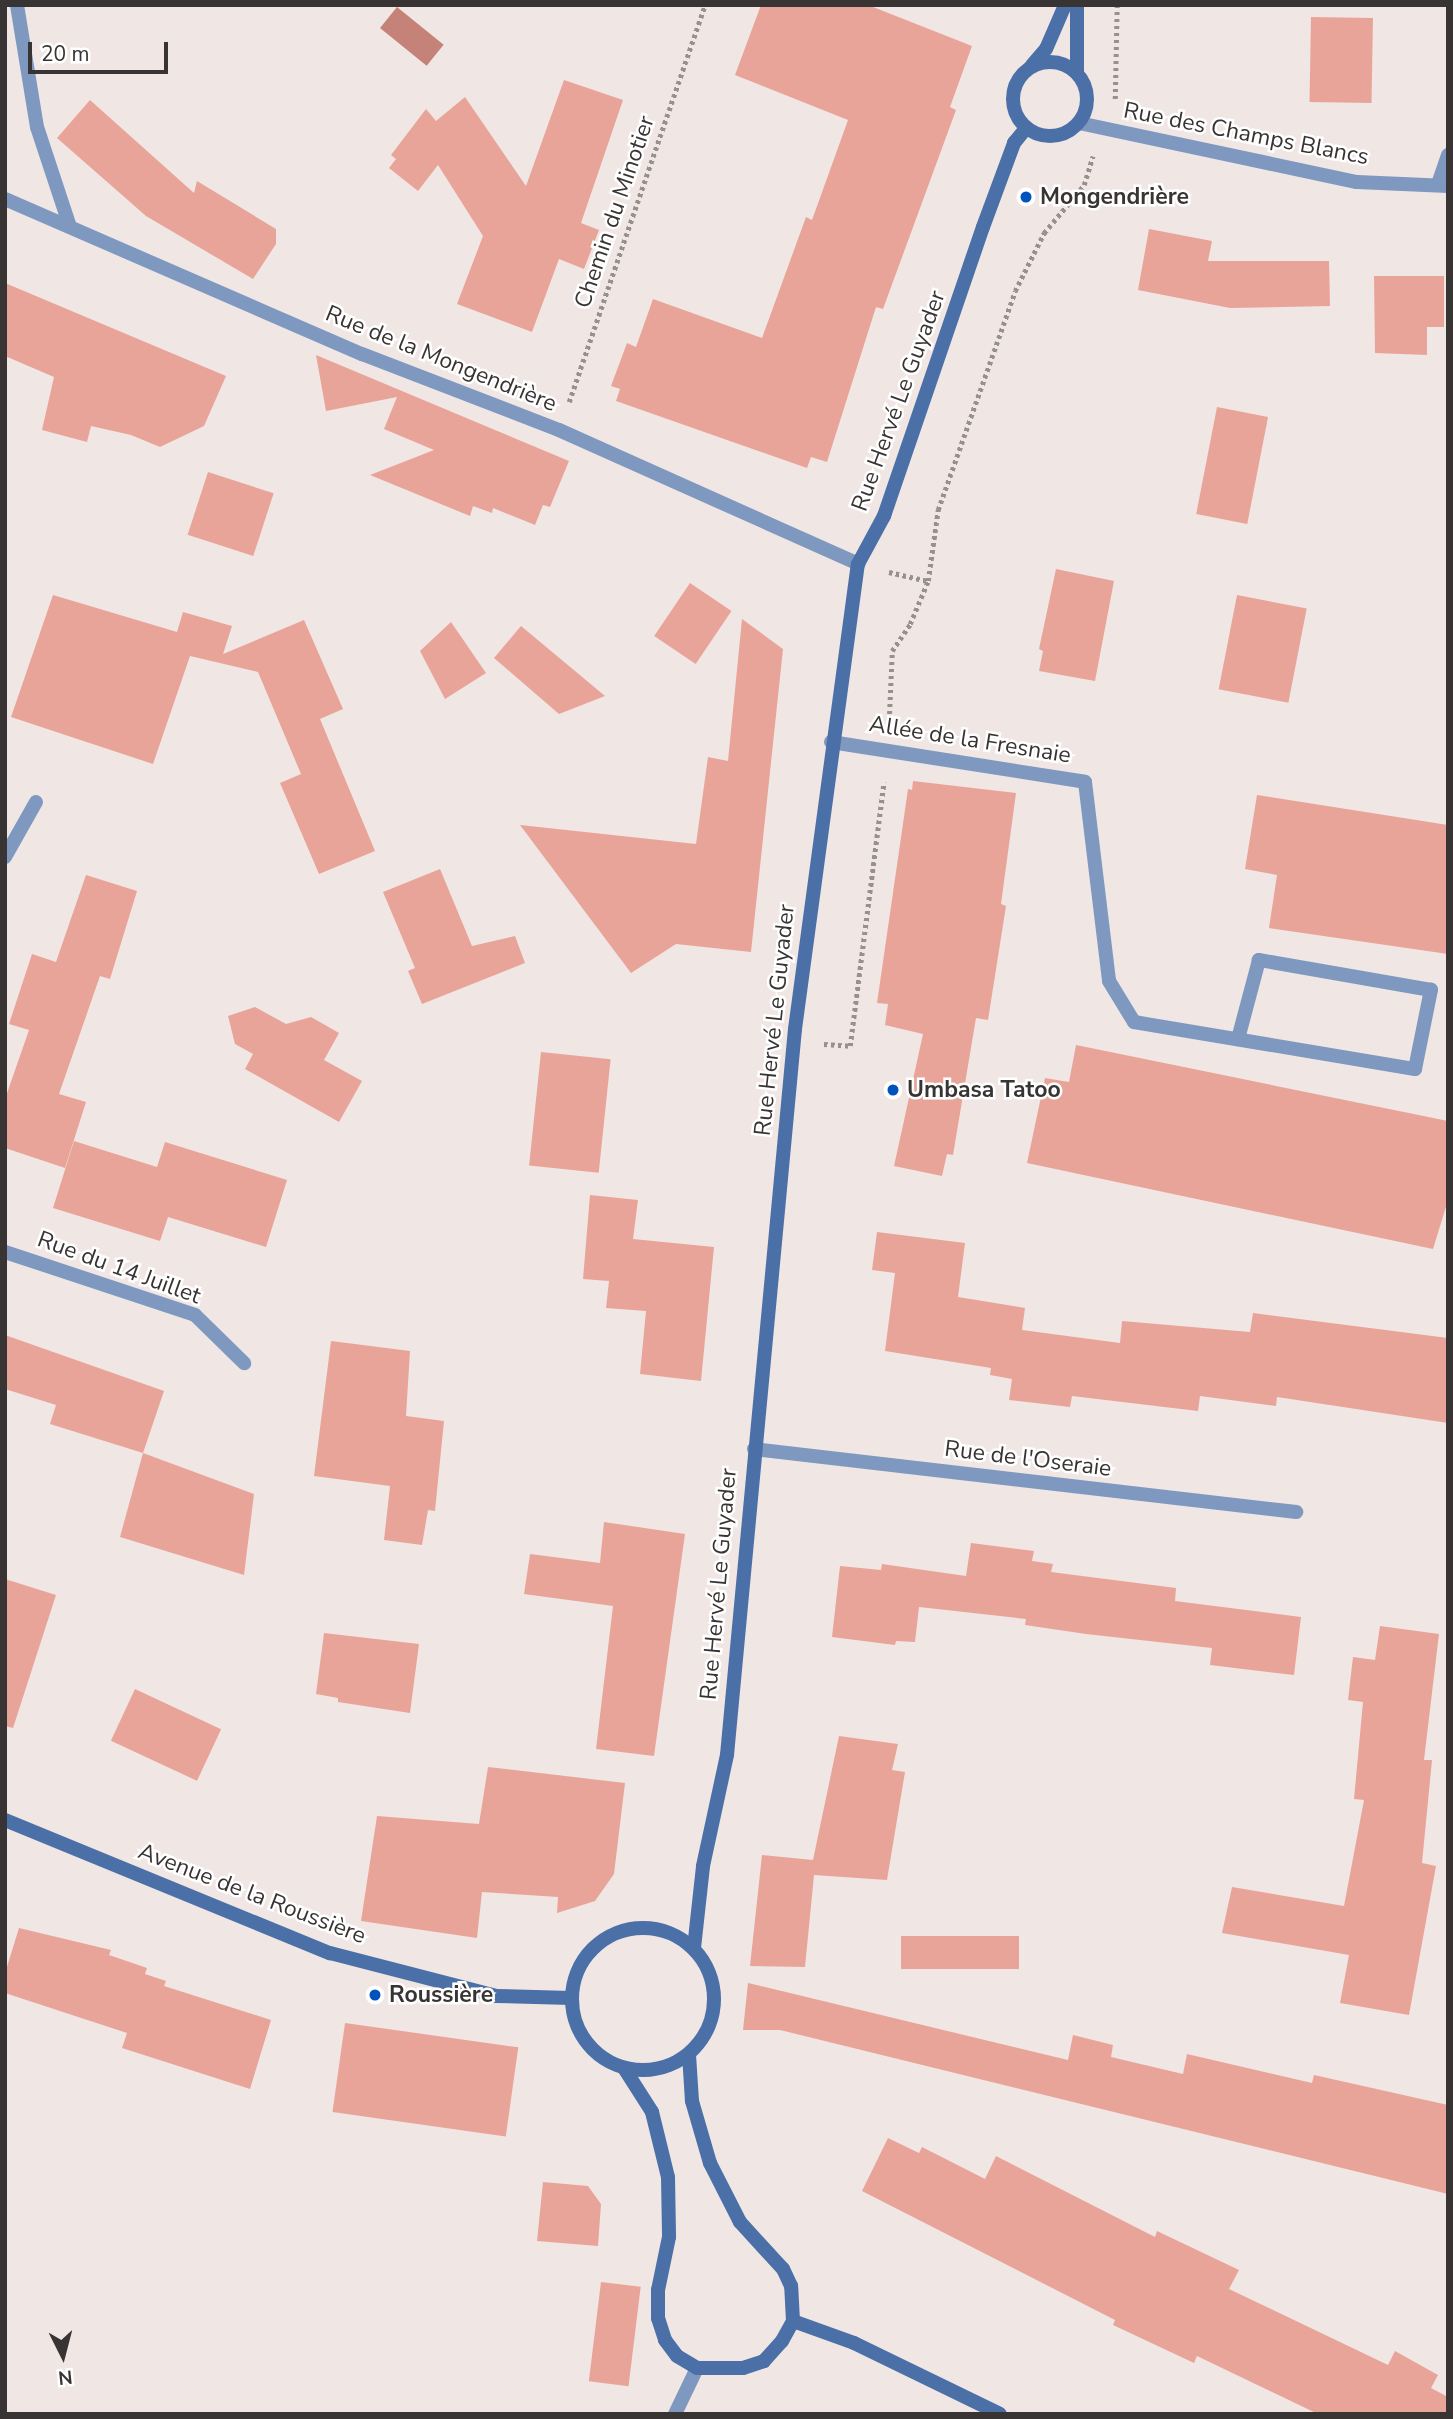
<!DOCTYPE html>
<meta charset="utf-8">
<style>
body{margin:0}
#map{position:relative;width:1453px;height:2419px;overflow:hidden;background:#f0e6e4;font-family:"Nunito Sans",sans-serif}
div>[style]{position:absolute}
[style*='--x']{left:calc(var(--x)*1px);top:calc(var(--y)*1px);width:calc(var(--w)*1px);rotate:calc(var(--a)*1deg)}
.water>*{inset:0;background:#c48279;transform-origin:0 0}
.building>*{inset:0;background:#e9a499;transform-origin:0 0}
.path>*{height:4.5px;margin-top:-2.25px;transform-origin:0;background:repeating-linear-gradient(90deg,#97908f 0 3.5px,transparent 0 7px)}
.street>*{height:14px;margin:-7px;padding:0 7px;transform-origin:7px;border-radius:7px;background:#7e98bf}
.secondary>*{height:14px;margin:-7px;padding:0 7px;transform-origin:7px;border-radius:7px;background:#4b70a8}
.secondary>.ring{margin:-7px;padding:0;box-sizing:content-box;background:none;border:14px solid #4b70a8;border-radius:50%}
.dots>*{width:19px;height:19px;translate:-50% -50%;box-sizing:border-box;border:4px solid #fff;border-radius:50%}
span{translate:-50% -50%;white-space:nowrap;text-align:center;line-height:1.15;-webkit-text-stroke:5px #fff;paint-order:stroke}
.street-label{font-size:23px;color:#383433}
.poi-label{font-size:23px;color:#383433;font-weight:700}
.left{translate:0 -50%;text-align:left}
.frame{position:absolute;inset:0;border:7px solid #383433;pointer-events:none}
.north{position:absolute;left:28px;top:2321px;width:70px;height:70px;-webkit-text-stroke:5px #fff;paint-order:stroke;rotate:174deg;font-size:19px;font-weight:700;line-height:28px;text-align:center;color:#383433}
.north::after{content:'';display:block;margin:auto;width:24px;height:32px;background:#383433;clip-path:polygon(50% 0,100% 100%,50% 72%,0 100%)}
.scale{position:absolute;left:28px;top:42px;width:140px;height:32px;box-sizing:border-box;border:4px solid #383433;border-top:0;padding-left:9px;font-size:21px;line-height:24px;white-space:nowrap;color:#383433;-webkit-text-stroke:5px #fff;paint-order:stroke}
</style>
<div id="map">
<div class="water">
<div style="left:397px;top:7px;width:60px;height:27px;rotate:39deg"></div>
</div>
<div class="building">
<div style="clip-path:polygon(761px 5px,868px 5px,972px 46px,950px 107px,956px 110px,883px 309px,876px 307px,827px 462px,811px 457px,807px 468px,616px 401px,620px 389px,611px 386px,627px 343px,636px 347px,653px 299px,762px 338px,806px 217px,812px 220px,848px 120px,735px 75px)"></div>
<div style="left:1311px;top:17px;width:62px;height:85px;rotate:1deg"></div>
<div style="clip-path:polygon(564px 80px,623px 100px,581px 223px,599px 230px,584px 269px,559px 259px,532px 332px,457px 304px,483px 236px,438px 165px,418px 191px,389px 168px,396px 159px,391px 155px,426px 109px,436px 121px,465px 97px,526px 186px)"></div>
<div style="clip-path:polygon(90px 100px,194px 193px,197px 181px,276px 229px,276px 244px,253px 279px,146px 216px,57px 138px)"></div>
<div style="clip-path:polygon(1149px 229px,1212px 241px,1208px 261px,1329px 261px,1330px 306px,1230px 308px,1138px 290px)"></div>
<div style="clip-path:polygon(1374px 276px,1444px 276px,1444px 327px,1427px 327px,1427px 355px,1375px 353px)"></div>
<div style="clip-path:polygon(5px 283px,226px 376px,204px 426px,160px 447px,131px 435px,91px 426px,87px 442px,42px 430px,54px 377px,5px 356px)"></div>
<div style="clip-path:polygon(316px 355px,569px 461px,550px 507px,543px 505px,535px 525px,493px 508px,492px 513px,473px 506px,470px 516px,370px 475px,434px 450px,384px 429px,397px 397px,326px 411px)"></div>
<div style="left:1217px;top:407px;width:52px;height:109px;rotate:11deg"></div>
<div style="left:208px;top:472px;width:69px;height:66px;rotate:18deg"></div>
<div style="clip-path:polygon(1056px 569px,1114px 581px,1095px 681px,1039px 671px,1043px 651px,1039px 649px)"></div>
<div style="left:690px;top:583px;width:50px;height:64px;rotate:34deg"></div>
<div style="clip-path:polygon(53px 595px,177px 632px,183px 612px,232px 626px,223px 654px,304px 620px,343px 709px,320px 719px,375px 851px,319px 874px,280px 783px,301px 774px,258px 672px,190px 656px,153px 764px,11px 717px)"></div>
<div style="left:1237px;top:595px;width:71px;height:96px;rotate:11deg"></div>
<div style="clip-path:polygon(742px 619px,783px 649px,751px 952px,676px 944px,631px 973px,520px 825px,696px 844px,708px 757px,728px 761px)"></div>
<div style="clip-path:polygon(451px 622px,486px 673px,445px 699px,420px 651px)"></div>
<div style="clip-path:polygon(521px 626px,605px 696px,559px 714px,494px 658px)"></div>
<div style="clip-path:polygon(913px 781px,1016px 793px,1001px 904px,1006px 906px,988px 1020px,976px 1018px,953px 1155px,947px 1154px,942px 1176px,894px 1166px,923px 1034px,885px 1025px,888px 1004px,877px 1003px,908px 789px,912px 790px)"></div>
<div style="clip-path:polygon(1257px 795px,1448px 825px,1448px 954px,1269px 928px,1277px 875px,1245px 869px)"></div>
<div style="clip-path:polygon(440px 869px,472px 946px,515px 936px,525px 963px,422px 1004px,408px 971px,415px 968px,383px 892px)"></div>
<div style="clip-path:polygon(86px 875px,137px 891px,110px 979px,100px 976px,59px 1094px,86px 1102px,65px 1168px,5px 1148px,5px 1099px,29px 1030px,9px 1024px,32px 954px,56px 962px)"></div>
<div style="clip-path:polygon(255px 1007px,286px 1024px,311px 1017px,339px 1033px,324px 1060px,362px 1081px,339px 1122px,245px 1069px,253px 1054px,235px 1044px,228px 1016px)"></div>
<div style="clip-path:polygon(1076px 1045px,1448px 1121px,1448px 1200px,1433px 1249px,1027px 1163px,1045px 1078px,1069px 1082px)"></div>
<div style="left:541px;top:1052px;width:70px;height:114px;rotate:6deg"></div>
<div style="clip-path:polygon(74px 1141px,157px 1167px,165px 1142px,287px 1180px,266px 1247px,168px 1217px,160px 1241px,53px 1208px)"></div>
<div style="clip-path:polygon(590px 1195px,638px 1200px,633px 1239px,714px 1247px,701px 1381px,640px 1374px,646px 1311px,606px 1308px,609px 1281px,583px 1279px)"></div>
<div style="clip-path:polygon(877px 1232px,965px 1243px,958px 1297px,1025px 1308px,1022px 1330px,1120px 1343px,1122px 1321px,1250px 1332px,1253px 1313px,1448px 1338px,1448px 1423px,1277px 1397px,1276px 1406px,1200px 1396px,1198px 1411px,1072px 1396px,1070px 1407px,1009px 1400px,1012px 1379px,990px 1375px,991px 1368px,885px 1351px,895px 1273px,872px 1270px)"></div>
<div style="clip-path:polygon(5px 1335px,164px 1391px,143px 1453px,50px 1424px,56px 1405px,5px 1389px)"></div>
<div style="clip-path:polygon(331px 1341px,410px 1351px,406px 1416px,444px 1421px,435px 1511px,428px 1510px,422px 1545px,384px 1540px,390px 1486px,314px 1476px)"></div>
<div style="clip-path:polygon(143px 1453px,254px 1494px,244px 1575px,120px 1537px)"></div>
<div style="clip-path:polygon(604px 1522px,685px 1534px,654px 1756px,596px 1749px,613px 1606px,524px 1594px,530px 1554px,600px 1563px)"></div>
<div style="clip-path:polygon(971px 1543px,1034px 1551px,1032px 1561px,1053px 1564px,1051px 1572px,1176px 1588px,1175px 1601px,1301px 1617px,1294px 1675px,1210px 1665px,1212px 1648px,1086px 1634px,1025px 1625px,1026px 1619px,919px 1607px,915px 1642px,896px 1641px,895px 1645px,832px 1637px,840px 1566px,881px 1570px,882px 1564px,966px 1576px)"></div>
<div style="clip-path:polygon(5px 1579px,56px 1595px,13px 1728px,5px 1726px)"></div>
<div style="clip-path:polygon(1380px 1626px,1439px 1634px,1424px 1760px,1432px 1760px,1422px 1863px,1436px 1866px,1409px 2015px,1340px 2003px,1349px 1955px,1222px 1933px,1232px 1887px,1344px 1906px,1364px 1800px,1354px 1799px,1363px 1702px,1348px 1700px,1353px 1657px,1375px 1660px)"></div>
<div style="clip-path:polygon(324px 1633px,419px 1644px,410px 1713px,338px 1702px,338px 1698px,316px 1694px)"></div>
<div style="left:135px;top:1689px;width:95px;height:57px;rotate:25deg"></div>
<div style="clip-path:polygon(839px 1736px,898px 1744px,892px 1770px,905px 1772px,887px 1880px,814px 1875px,805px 1967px,750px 1966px,762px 1855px,813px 1860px)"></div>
<div style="clip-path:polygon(488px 1767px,625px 1783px,614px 1874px,595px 1901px,557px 1913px,558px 1897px,482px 1892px,477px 1938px,361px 1921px,377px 1816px,479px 1824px)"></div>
<div style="clip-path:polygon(19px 1928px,111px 1950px,109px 1955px,147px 1968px,145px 1974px,166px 1981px,164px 1986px,271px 2020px,250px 2089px,122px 2048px,127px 2033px,5px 1993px,5px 1973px)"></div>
<div style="left:901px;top:1936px;width:118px;height:33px"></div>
<div style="clip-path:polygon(748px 1983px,1068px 2060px,1073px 2035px,1113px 2045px,1111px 2057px,1183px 2074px,1187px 2054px,1312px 2083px,1314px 2075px,1448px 2105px,1448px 2194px,780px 2030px,743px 2030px)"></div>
<div style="left:345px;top:2023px;width:175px;height:90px;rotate:8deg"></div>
<div style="clip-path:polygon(888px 2138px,919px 2153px,922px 2147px,985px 2179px,996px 2156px,1155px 2237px,1157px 2231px,1239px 2270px,1229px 2289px,1388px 2365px,1395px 2351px,1438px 2375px,1431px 2388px,1448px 2397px,1448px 2414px,1318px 2414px,1197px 2356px,1194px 2363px,1113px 2325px,1115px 2320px,862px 2191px)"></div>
<div style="clip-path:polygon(543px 2182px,588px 2186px,601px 2204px,598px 2246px,537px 2241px)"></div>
<div style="left:601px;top:2282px;width:40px;height:100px;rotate:7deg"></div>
</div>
<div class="path">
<div style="--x:1115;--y:99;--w:94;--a:-88.8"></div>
<div style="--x:569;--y:402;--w:420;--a:-71.1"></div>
<div style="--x:889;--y:572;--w:40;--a:13"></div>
<div style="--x:889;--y:721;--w:70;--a:-87.5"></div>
<div style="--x:892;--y:651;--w:32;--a:-56"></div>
<div style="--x:910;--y:624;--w:47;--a:-67.3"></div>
<div style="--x:928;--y:581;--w:72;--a:-82"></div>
<div style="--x:938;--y:510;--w:232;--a:-70.6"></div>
<div style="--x:1015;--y:291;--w:65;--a:-63.4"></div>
<div style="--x:1044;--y:233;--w:62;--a:-50.2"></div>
<div style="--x:1084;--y:185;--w:30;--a:-73"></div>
<div style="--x:824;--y:1044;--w:26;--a:4"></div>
<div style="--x:850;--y:1046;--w:266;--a:-82.7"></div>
</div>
<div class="street">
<div style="--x:17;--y:5;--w:124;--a:80.7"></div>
<div style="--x:37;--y:127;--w:102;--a:71.7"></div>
<div style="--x:1079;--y:123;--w:284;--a:12"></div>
<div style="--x:1357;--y:182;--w:91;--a:2.5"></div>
<div style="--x:1438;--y:184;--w:31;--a:-71"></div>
<div style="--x:5;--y:199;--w:389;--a:23.5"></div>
<div style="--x:362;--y:354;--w:211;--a:21.1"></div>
<div style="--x:559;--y:430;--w:328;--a:24.1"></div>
<div style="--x:831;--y:742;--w:257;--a:8.9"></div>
<div style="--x:1085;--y:782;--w:200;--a:83.1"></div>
<div style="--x:1109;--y:981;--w:48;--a:58.6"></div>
<div style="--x:1134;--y:1022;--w:285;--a:9.5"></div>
<div style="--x:1415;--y:1069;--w:81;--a:-78.6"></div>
<div style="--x:1431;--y:990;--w:175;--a:-170.1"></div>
<div style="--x:1259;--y:960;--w:82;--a:104.9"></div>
<div style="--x:5;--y:857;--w:63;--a:-60.6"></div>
<div style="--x:5;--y:1252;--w:200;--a:18.3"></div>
<div style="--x:195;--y:1315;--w:69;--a:44.4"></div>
<div style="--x:754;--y:1449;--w:546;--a:6.63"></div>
<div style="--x:675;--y:2414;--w:51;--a:-64.4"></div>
</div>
<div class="secondary">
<div style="--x:1077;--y:5;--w:67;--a:90"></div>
<div class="ring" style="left:1013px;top:62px;width:60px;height:60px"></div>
<div style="--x:1032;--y:65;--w:21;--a:-49"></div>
<div style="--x:1046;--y:49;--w:48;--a:-66.6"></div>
<div style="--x:5;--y:1820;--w:351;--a:22.3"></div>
<div style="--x:330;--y:1953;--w:171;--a:14.5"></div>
<div style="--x:496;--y:1996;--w:75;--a:1.5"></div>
<div class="ring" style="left:572px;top:1928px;width:128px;height:128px"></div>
<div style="--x:694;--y:1948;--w:82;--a:-83.7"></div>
<div style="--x:703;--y:1866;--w:114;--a:-77.8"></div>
<div style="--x:727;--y:1755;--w:729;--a:-84.65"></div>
<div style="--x:795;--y:1029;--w:469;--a:-82.3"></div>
<div style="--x:858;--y:564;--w:55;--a:-61.6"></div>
<div style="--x:884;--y:516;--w:305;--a:-71.1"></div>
<div style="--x:983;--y:227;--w:90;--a:-69.7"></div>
<div style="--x:1014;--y:143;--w:19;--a:-51"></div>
<div style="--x:624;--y:2068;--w:52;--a:57.5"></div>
<div style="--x:652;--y:2112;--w:67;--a:76.2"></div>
<div style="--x:668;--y:2177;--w:60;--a:89"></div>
<div style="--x:669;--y:2237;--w:54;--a:101.7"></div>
<div style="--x:658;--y:2290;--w:28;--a:90"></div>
<div style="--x:658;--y:2318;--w:23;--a:72"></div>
<div style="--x:665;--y:2340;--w:20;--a:53"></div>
<div style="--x:677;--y:2356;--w:23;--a:31"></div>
<div style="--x:697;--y:2368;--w:46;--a:0"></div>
<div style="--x:743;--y:2368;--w:22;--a:-18"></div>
<div style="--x:764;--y:2361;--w:27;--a:-48"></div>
<div style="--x:782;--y:2341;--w:23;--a:-61"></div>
<div style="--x:793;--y:2321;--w:35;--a:-93"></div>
<div style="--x:791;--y:2286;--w:19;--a:-115"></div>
<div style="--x:783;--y:2269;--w:64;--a:-132.5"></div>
<div style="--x:740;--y:2222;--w:66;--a:-117"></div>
<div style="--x:710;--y:2163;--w:65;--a:-106.2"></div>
<div style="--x:692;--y:2101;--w:47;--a:-93.7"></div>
<div style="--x:793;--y:2321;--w:65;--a:19.8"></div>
<div style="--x:854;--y:2343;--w:162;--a:25.9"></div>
</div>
<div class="dots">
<div style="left:1026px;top:197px;background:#0052bc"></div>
<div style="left:893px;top:1090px;background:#0052bc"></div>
<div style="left:375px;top:1995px;background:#0052bc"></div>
</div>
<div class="street-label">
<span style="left:1246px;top:134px;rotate:11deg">Rue des Champs Blancs</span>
<span style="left:615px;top:212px;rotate:-71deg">Chemin du Minotier</span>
<span style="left:441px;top:359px;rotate:22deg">Rue de la Mongendrière</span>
<span style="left:899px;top:401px;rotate:-70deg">Rue Hervé Le Guyader</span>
<span style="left:970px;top:740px;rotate:9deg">Allée de la Fresnaie</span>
<span style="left:775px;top:1020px;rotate:-84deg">Rue Hervé Le Guyader</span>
<span style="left:119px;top:1268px;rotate:20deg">Rue du 14 Juillet</span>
<span style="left:1028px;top:1459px;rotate:7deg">Rue de l'Oseraie</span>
<span style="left:719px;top:1584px;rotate:-85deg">Rue Hervé Le Guyader</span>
<span style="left:252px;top:1894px;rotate:21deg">Avenue de la Roussière</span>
</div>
<div class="poi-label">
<span class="left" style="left:1040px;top:197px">Mongendrière</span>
<span class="left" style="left:907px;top:1090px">Umbasa Tatoo</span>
<span class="left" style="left:389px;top:1995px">Roussière</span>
</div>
<div class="frame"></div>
<div class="north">N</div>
<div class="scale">20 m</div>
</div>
